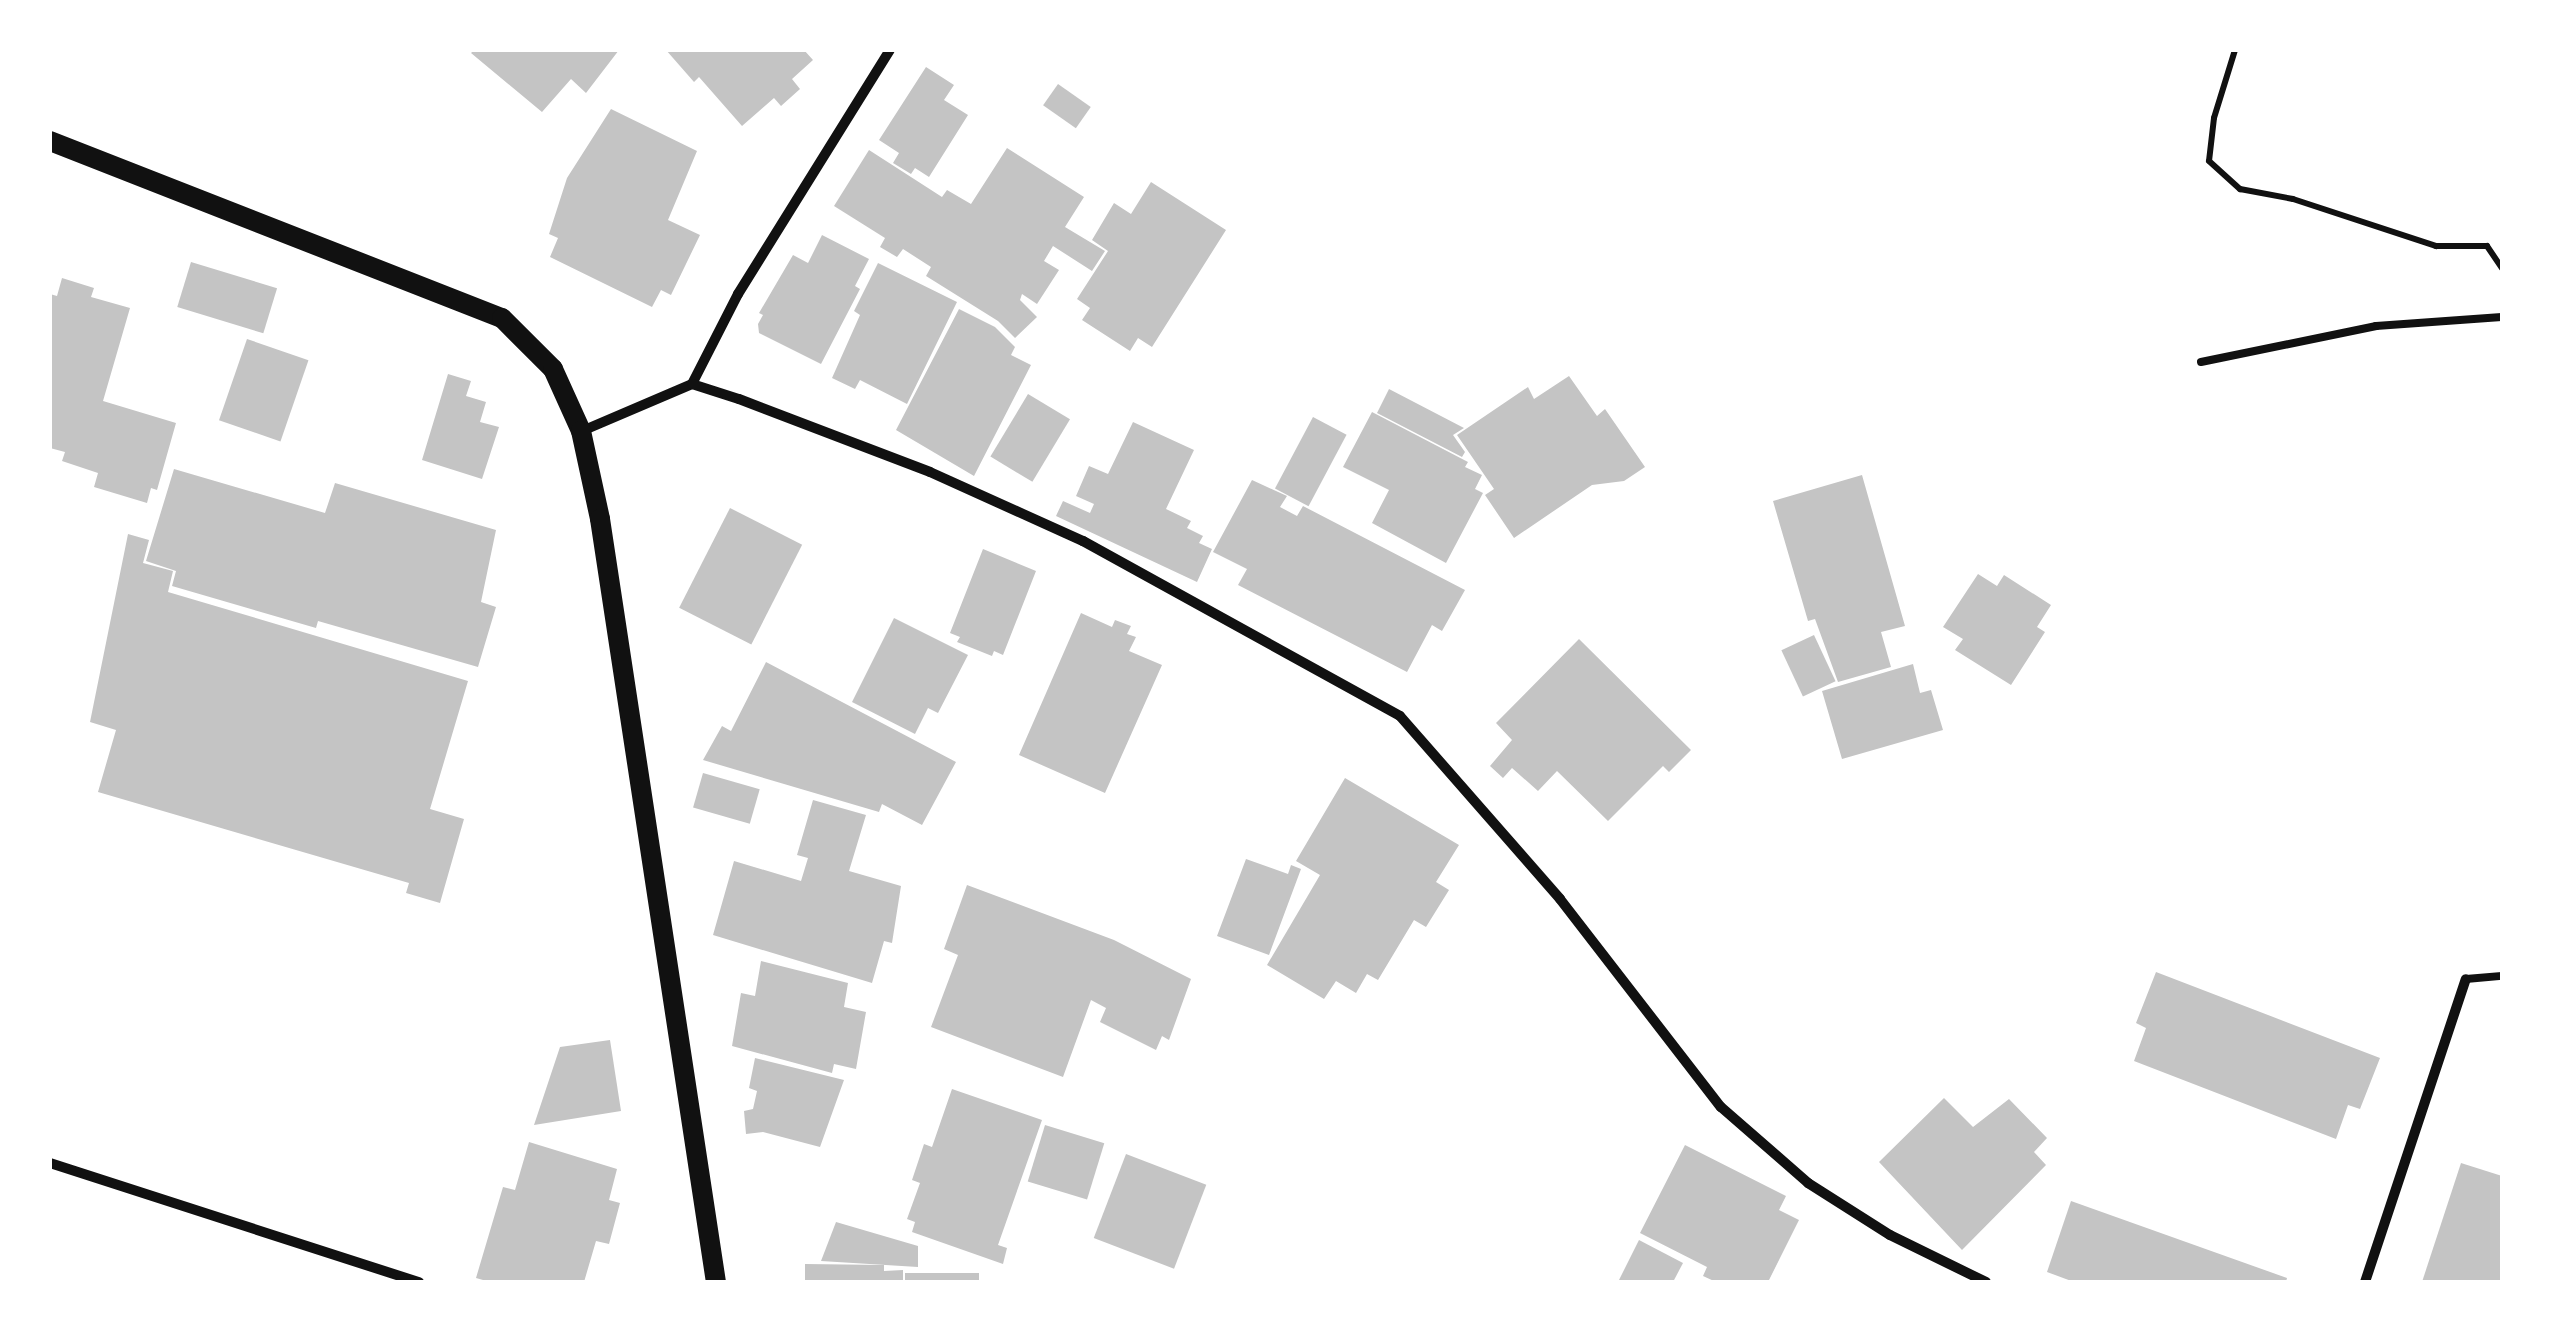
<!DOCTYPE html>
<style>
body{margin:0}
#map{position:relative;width:2552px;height:1332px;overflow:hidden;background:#fff;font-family:"Source Sans 3",sans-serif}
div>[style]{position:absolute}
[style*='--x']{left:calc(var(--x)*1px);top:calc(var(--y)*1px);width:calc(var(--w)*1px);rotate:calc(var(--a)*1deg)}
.building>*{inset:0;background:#c4c4c4;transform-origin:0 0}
.path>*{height:6px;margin:-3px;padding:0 3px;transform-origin:3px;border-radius:3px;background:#111}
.service>*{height:8px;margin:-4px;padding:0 4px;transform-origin:4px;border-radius:4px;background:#111}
.minor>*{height:10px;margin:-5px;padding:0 5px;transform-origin:5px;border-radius:5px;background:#111}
.secondary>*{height:20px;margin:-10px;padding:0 10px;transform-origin:10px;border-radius:10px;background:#111}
span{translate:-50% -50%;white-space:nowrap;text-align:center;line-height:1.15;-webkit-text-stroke:8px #fff;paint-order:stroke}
.frame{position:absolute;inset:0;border:52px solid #fff;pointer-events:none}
</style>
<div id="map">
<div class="building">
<div style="clip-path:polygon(474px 50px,619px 50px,586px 93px,571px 79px,542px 112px,471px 53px)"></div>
<div style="clip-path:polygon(666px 50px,804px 50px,813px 60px,792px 79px,800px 89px,781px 106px,774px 98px,742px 126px,699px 77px,694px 82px)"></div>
<div style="clip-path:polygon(926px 67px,954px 85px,944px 100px,968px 115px,929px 177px,915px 168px,911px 174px,893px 163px,899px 153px,879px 140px)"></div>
<div style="left:1058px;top:84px;width:40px;height:26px;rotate:35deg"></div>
<div style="clip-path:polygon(611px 109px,697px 151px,668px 220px,700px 235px,671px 295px,661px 290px,652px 307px,550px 257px,558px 238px,549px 234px,567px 178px)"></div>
<div style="clip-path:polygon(1007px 148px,1084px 197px,1065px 227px,1105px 251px,1092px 271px,1053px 246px,1044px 261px,1059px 270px,1037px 304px,1022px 294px,1020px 300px,1037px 317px,1015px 338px,998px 321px,926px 276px,931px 267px,903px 249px,897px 257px,880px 247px,885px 238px,834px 206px,869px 150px,942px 197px,947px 190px,971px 204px)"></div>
<div style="clip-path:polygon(1151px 182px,1226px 230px,1152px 347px,1138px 338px,1130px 351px,1082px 320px,1090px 308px,1077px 299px,1108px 251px,1092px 240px,1114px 203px,1131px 214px)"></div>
<div style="clip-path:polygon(822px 235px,869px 259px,855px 286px,860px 289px,821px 364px,759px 333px,758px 324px,763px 315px,759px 313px,793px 255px,808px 263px)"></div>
<div style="left:191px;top:262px;width:90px;height:47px;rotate:17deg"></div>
<div style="clip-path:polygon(878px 263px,957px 302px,907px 404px,860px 380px,855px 389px,832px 378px,860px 315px,854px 311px)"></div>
<div style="clip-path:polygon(62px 278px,94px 288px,91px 297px,130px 308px,103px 401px,176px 423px,157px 490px,151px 488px,147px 503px,94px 487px,98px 473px,62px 461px,65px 452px,50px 448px,50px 294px,57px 296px)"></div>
<div style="clip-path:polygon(959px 309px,995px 327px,1015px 347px,1011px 355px,1031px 365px,974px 476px,896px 430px)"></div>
<div style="left:247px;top:339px;width:65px;height:86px;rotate:19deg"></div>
<div style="clip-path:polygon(448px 374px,471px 381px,466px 396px,486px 402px,480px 422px,499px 427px,482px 479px,422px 460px)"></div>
<div style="clip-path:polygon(1569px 376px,1597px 416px,1605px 409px,1645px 467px,1624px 481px,1592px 485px,1514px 538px,1485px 495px,1494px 489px,1457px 435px,1528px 387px,1534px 399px)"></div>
<div style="clip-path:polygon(1389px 389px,1464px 428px,1453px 435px,1465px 452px,1462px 457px,1377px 413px)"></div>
<div style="left:1028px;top:394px;width:49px;height:73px;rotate:31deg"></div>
<div style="clip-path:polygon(1372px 412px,1468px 462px,1465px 467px,1482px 475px,1475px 489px,1483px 493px,1446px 563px,1372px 523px,1389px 490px,1343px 467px)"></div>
<div style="left:1313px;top:417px;width:38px;height:81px;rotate:28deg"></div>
<div style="clip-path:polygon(1133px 422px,1194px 450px,1166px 509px,1191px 521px,1187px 528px,1203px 536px,1199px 543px,1212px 549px,1197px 582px,1056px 516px,1063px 501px,1090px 513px,1094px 504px,1076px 496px,1089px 466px,1108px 474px)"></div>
<div style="clip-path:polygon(174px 469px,325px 513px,335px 483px,496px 530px,481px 602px,496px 607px,478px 667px,318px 621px,316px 628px,172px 586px,176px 571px,146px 561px)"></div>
<div style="clip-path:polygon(1862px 475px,1905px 626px,1881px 632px,1891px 667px,1838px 682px,1815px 619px,1808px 621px,1773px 501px)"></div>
<div style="clip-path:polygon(1252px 480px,1287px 496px,1280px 507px,1297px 516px,1303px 506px,1465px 590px,1442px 631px,1432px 625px,1407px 672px,1238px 585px,1247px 569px,1213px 552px)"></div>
<div style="left:730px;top:508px;width:81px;height:112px;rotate:27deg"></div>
<div style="clip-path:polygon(128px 534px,149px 540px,143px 563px,173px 571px,168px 592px,468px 681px,430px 809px,464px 819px,440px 903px,406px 893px,409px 883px,98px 792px,116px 730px,90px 722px)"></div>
<div style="clip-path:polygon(983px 549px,1036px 571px,1003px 655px,994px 651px,992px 656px,957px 642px,960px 637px,950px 633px)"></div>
<div style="clip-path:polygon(1978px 574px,1997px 586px,2004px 575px,2051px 605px,2037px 627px,2045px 632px,2011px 685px,1955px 650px,1963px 639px,1943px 627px)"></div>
<div style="clip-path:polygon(1081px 613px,1112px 627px,1115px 620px,1131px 626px,1127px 634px,1136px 637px,1129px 651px,1162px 665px,1105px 793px,1019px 755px)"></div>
<div style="clip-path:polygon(894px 618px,968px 655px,938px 713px,928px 708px,915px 734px,852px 702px)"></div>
<div style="left:1814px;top:635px;width:51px;height:36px;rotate:65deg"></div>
<div style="clip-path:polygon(1579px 639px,1691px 750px,1669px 772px,1663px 766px,1608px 821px,1557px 771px,1538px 791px,1512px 768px,1503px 778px,1490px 766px,1512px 740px,1496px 723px)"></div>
<div style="clip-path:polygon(766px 662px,956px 762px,922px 825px,882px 804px,879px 812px,703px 760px,722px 726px,731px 731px)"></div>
<div style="clip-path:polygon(1913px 664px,1920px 693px,1931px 690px,1943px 730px,1842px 759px,1822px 691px)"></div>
<div style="left:703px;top:773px;width:59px;height:36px;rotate:16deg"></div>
<div style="clip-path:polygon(1345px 778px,1459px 845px,1436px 882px,1449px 890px,1426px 927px,1414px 920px,1378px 980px,1367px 974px,1356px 993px,1336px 981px,1324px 999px,1267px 965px,1320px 875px,1296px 861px)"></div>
<div style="clip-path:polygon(813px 800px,866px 815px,849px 871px,901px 886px,892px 943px,884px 941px,872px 983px,713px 935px,734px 861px,801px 881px,808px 858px,797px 855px)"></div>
<div style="clip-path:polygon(1246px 859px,1288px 874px,1291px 865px,1301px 869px,1269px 955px,1217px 936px)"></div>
<div style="clip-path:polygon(967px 885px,1114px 940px,1191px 979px,1169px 1040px,1162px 1036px,1156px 1050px,1100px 1022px,1106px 1008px,1091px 1000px,1063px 1077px,931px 1027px,958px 955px,944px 949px)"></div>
<div style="clip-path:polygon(761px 961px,848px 983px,844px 1007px,866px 1012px,856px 1069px,834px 1064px,832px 1073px,732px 1046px,741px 993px,755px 996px)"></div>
<div style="clip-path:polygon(2156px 972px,2380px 1058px,2360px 1109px,2348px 1105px,2336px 1139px,2134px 1061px,2146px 1028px,2136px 1023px)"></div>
<div style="clip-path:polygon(610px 1040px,621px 1111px,534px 1125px,560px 1047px)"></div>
<div style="clip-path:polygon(755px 1058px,844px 1080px,820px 1147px,763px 1132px,746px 1134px,744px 1111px,753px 1109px,757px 1091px,749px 1088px)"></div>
<div style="clip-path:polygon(952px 1089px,1042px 1120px,998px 1245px,1007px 1248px,1003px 1264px,912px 1232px,915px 1222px,907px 1219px,920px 1183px,912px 1180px,924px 1144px,932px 1147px)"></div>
<div style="clip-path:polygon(1944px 1098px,1973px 1127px,2009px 1099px,2047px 1138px,2034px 1152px,2046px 1165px,1962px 1250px,1879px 1162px)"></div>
<div style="left:1045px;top:1125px;width:62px;height:59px;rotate:17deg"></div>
<div style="clip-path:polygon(529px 1142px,617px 1169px,609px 1200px,620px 1203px,609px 1244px,596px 1241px,584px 1282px,490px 1282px,476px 1278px,503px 1187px,515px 1190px)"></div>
<div style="clip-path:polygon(1685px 1145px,1786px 1196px,1779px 1210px,1799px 1220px,1768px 1282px,1716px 1282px,1703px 1276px,1707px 1267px,1640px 1233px)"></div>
<div style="left:1126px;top:1154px;width:86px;height:90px;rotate:21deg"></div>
<div style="clip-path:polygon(2461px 1163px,2502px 1176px,2502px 1282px,2422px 1282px)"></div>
<div style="clip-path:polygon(2071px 1201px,2287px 1278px,2286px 1282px,2074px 1282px,2047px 1272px)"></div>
<div style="clip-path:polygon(836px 1222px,918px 1246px,918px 1267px,821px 1261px)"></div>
<div style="clip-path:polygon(1639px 1240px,1683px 1263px,1673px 1282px,1618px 1282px)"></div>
<div style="clip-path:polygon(805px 1264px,884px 1265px,884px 1271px,903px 1270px,903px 1282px,805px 1282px)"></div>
<div style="left:905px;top:1273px;width:74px;height:9px"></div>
</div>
<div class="path">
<div style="--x:2235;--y:50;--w:71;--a:107.2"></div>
<div style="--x:2214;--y:118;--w:43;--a:96.6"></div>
<div style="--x:2209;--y:161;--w:42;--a:42.1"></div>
<div style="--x:2240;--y:189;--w:54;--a:10.7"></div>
<div style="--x:2293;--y:199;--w:151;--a:18.2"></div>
<div style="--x:2436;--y:246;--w:51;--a:0"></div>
<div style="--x:2487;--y:246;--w:27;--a:56"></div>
</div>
<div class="service">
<div style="--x:2201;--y:362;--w:179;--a:-11.6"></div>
<div style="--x:2376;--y:326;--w:126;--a:-4.1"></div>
<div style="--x:2466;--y:979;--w:36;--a:-5"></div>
</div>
<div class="minor">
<div style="--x:692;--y:384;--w:101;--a:-62.9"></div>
<div style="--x:738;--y:294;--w:287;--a:-58.1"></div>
<div style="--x:582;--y:431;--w:120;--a:-23.1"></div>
<div style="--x:692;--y:384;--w:49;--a:17.7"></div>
<div style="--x:739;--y:399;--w:204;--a:20.9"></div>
<div style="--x:930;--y:472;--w:168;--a:24.3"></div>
<div style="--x:1083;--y:541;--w:362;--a:28.9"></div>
<div style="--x:1400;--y:716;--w:243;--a:48.8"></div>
<div style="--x:1560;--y:899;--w:263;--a:52.3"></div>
<div style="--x:1721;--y:1107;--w:116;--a:41.1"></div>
<div style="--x:1808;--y:1183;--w:97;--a:32.4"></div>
<div style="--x:1890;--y:1235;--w:107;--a:26.1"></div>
<div style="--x:50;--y:1163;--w:388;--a:17.9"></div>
<div style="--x:2365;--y:1282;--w:319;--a:-71.6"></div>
</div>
<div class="secondary">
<div style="--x:50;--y:141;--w:485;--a:21.4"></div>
<div style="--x:502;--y:318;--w:72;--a:45"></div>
<div style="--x:553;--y:369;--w:68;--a:65.7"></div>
<div style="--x:581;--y:431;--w:90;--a:77.8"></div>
<div style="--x:600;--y:519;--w:772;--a:81.36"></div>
</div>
<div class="frame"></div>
</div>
